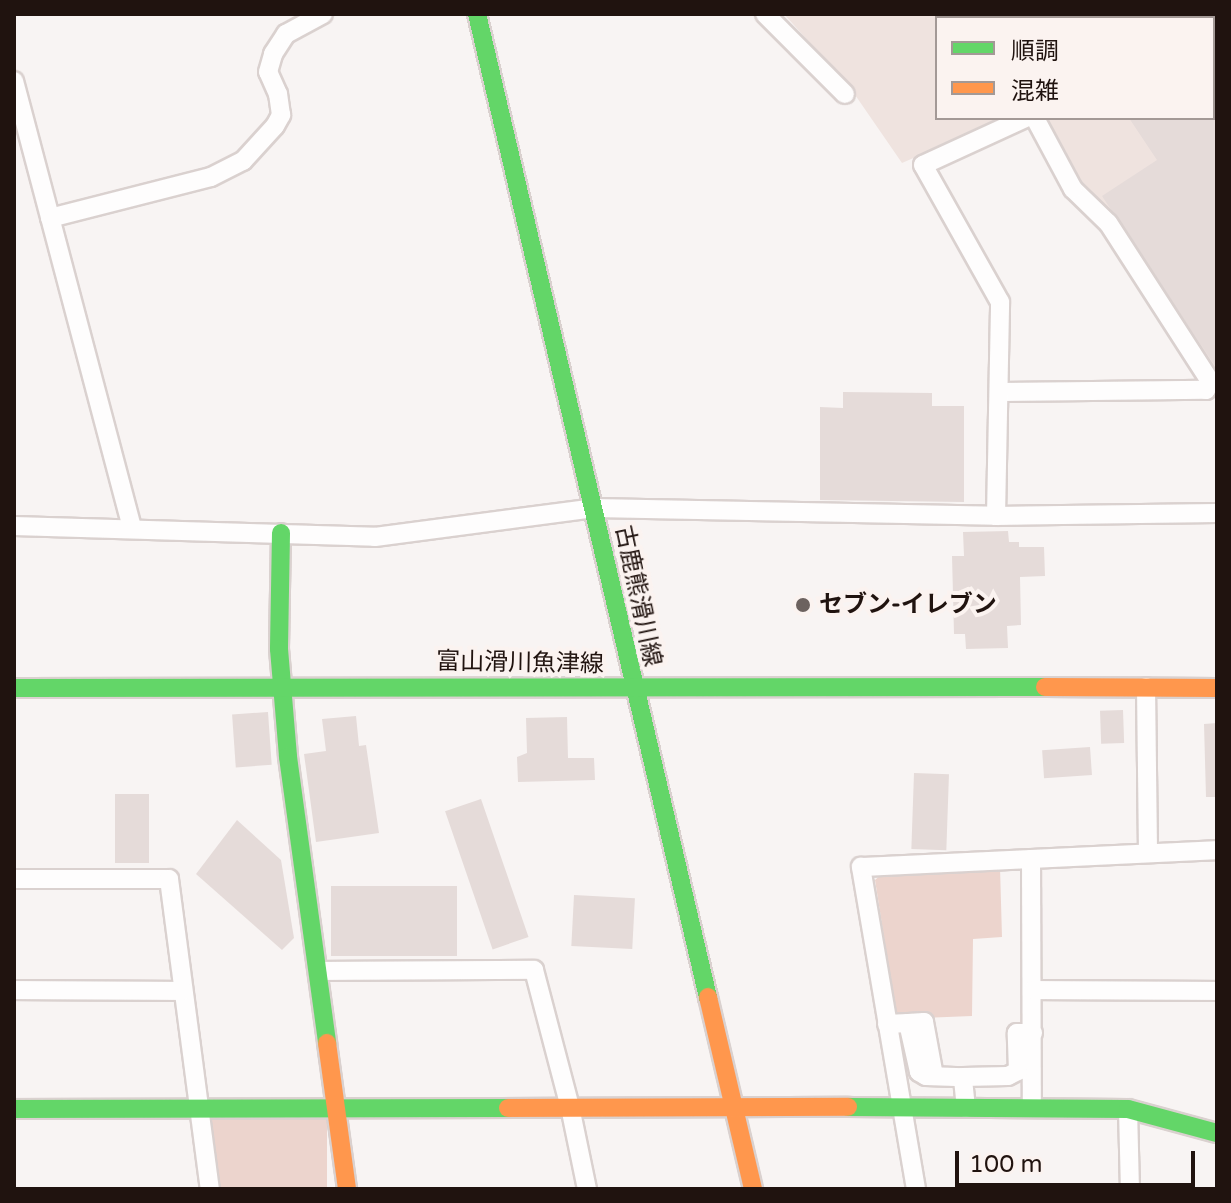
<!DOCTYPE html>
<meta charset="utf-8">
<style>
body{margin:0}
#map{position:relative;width:1231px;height:1203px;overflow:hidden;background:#f8f4f3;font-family:"Varela Round","Noto Sans JP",sans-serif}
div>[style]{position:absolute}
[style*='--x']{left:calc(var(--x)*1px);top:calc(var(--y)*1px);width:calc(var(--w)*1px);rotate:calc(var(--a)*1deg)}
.built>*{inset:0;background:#efe3df}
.green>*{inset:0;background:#ecd4cd;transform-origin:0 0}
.building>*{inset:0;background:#e5dbd9;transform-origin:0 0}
.roads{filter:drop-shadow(2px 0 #dad1cf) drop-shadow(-2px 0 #dad1cf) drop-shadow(0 2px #dad1cf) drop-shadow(0 -2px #dad1cf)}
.street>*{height:18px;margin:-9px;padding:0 9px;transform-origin:9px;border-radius:9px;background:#fefdfd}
.fast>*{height:18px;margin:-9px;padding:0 9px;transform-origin:9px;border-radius:9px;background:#63d668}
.slow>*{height:18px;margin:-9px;padding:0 9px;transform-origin:9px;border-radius:9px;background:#ff974d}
.dots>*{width:22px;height:22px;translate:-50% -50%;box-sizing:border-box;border:4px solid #fbf3f0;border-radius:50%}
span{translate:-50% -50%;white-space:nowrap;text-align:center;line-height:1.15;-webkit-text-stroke:8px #fbf3f0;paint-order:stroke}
.street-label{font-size:24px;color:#20130f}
.poi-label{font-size:24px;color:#20130f;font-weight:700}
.left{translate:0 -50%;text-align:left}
.frame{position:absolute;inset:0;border:16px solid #20130f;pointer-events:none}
.legend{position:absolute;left:935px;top:16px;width:280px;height:104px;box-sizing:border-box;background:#fbf3f0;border:2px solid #a39996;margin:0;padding:10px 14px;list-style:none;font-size:24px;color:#20130f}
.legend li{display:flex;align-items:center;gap:16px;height:40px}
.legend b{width:40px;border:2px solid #a39996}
.scale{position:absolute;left:955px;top:1151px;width:240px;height:36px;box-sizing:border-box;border:4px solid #20130f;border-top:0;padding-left:10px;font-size:24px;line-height:28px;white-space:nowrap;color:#20130f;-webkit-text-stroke:6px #fbf3f0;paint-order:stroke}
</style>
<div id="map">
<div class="built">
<div style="clip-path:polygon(784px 14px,1217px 14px,1217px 376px,1109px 210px,1081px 185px,1043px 118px,1213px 118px,1213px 18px,937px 18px,937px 118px,1005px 118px,902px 163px,851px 89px)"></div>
</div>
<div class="green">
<div style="clip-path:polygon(1000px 867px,1002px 937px,973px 939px,972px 1016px,897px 1019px,875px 880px,882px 874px)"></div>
<div style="left:209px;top:1118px;width:118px;height:72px"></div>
</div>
<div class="building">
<div style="clip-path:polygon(1129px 118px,1217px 118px,1217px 369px,1102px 196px,1157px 160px)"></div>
<div style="clip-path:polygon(843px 392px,932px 393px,932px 406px,964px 406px,964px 502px,820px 500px,820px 407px,843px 408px)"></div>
<div style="clip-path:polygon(1008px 531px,1009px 542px,1019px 542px,1019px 547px,1044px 547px,1045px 576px,1020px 577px,1021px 625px,1007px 626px,1008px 648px,966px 649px,965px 634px,954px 634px,952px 556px,964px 556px,963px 532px)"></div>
<div style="left:1123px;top:710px;width:33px;height:23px;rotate:88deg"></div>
<div style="left:268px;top:712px;width:53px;height:36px;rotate:86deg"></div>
<div style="clip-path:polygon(356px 716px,359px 746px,366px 745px,379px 833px,316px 842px,304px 754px,326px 751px,322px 719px)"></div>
<div style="clip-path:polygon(567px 717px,568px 758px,594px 758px,595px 780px,518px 782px,517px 757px,527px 753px,526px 718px)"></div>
<div style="clip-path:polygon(1217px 723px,1217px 797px,1206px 797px,1204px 724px)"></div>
<div style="left:1090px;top:747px;width:28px;height:48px;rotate:86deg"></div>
<div style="left:914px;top:773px;width:35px;height:76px;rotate:2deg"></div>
<div style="left:115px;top:794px;width:34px;height:69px"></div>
<div style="left:481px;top:799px;width:146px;height:38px;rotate:71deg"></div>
<div style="clip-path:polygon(237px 820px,281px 860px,294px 938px,282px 950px,196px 874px)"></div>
<div style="left:331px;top:886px;width:126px;height:70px"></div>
<div style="left:574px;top:895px;width:61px;height:51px;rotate:3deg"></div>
</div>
<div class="roads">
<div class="street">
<div style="--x:765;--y:14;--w:113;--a:45"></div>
<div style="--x:1066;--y:14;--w:4;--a:63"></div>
<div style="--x:1213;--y:24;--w:5;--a:-37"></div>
<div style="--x:14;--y:81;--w:463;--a:75.2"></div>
<div style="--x:50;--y:218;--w:166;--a:-14.3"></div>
<div style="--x:211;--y:177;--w:36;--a:-27"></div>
<div style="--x:243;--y:161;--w:47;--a:-47.6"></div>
<div style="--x:275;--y:126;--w:13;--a:-61"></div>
<div style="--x:281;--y:115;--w:21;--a:-98"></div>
<div style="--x:278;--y:94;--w:24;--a:-114"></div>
<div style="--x:268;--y:72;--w:19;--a:-74"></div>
<div style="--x:273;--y:54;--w:24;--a:-57"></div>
<div style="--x:286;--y:34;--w:42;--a:-28.4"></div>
<div style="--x:1001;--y:392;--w:205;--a:-0.6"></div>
<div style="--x:1206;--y:390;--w:10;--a:-66"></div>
<div style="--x:1210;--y:381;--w:188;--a:-122.8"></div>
<div style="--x:1108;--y:223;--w:49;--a:-135.8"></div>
<div style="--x:1073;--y:189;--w:81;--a:-118.2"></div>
<div style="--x:996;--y:516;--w:214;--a:-88.9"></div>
<div style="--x:1000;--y:302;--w:157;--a:-119.3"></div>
<div style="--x:923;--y:165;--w:112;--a:-24.7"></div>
<div style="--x:14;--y:526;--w:361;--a:1.7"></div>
<div style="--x:375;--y:537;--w:221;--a:-7.5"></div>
<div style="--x:594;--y:508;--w:402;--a:1.1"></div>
<div style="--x:996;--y:516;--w:221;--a:-0.8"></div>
<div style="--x:1146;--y:687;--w:166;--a:89.3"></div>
<div style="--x:1031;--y:859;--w:248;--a:89.8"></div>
<div style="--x:14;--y:879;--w:155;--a:0"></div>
<div style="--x:169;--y:879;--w:313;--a:82.5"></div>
<div style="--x:320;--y:971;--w:214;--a:-0.3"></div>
<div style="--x:534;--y:970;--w:142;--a:75.3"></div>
<div style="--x:570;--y:1107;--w:84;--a:78.3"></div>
<div style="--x:14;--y:990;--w:169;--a:0.3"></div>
<div style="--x:1033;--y:990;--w:184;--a:0.3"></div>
<div style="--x:908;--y:1023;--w:16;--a:-4"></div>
<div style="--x:924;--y:1022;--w:55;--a:79.5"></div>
<div style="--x:887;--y:1024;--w:21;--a:-3"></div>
<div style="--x:908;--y:1023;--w:50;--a:77.3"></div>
<div style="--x:919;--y:1072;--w:8;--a:30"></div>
<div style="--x:926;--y:1076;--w:37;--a:2"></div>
<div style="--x:966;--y:1108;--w:31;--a:-96"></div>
<div style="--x:963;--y:1077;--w:45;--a:-1.3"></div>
<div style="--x:1008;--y:1076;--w:11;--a:-27"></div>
<div style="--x:1018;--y:1071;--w:38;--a:-92"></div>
<div style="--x:1017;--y:1033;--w:16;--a:0"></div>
<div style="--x:1128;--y:1109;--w:80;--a:88.6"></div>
<div style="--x:916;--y:1189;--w:327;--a:-99.7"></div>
<div style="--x:861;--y:867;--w:356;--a:-2.7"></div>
</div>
<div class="fast">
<div style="--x:477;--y:14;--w:1010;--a:76.78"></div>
<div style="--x:281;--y:533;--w:116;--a:91"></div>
<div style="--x:279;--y:649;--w:108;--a:85.2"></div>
<div style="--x:288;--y:757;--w:289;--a:82.2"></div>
<div style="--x:14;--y:688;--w:1031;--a:-0.06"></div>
<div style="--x:848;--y:1107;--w:280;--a:0.4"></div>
<div style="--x:1128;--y:1109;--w:92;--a:15.1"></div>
<div style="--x:14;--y:1109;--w:494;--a:-0.1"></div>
</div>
<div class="slow">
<div style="--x:1045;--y:687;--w:172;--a:0.3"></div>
<div style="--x:708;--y:997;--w:197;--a:76.8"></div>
<div style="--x:327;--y:1043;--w:147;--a:82.2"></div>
<div style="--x:508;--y:1108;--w:340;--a:-0.2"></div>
</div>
</div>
<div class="dots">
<div style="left:803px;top:605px;background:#6c625f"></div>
</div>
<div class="street-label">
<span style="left:638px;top:596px;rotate:78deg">古鹿熊滑川線</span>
<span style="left:520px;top:663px;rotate:1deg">富山滑川魚津線</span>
</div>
<div class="poi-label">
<span class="left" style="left:819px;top:605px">セブン-イレブン</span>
</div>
<div class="frame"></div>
<ul class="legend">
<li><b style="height:10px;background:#63d668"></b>順調</li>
<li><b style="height:10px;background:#ff974d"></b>混雑</li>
</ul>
<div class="scale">100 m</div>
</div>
